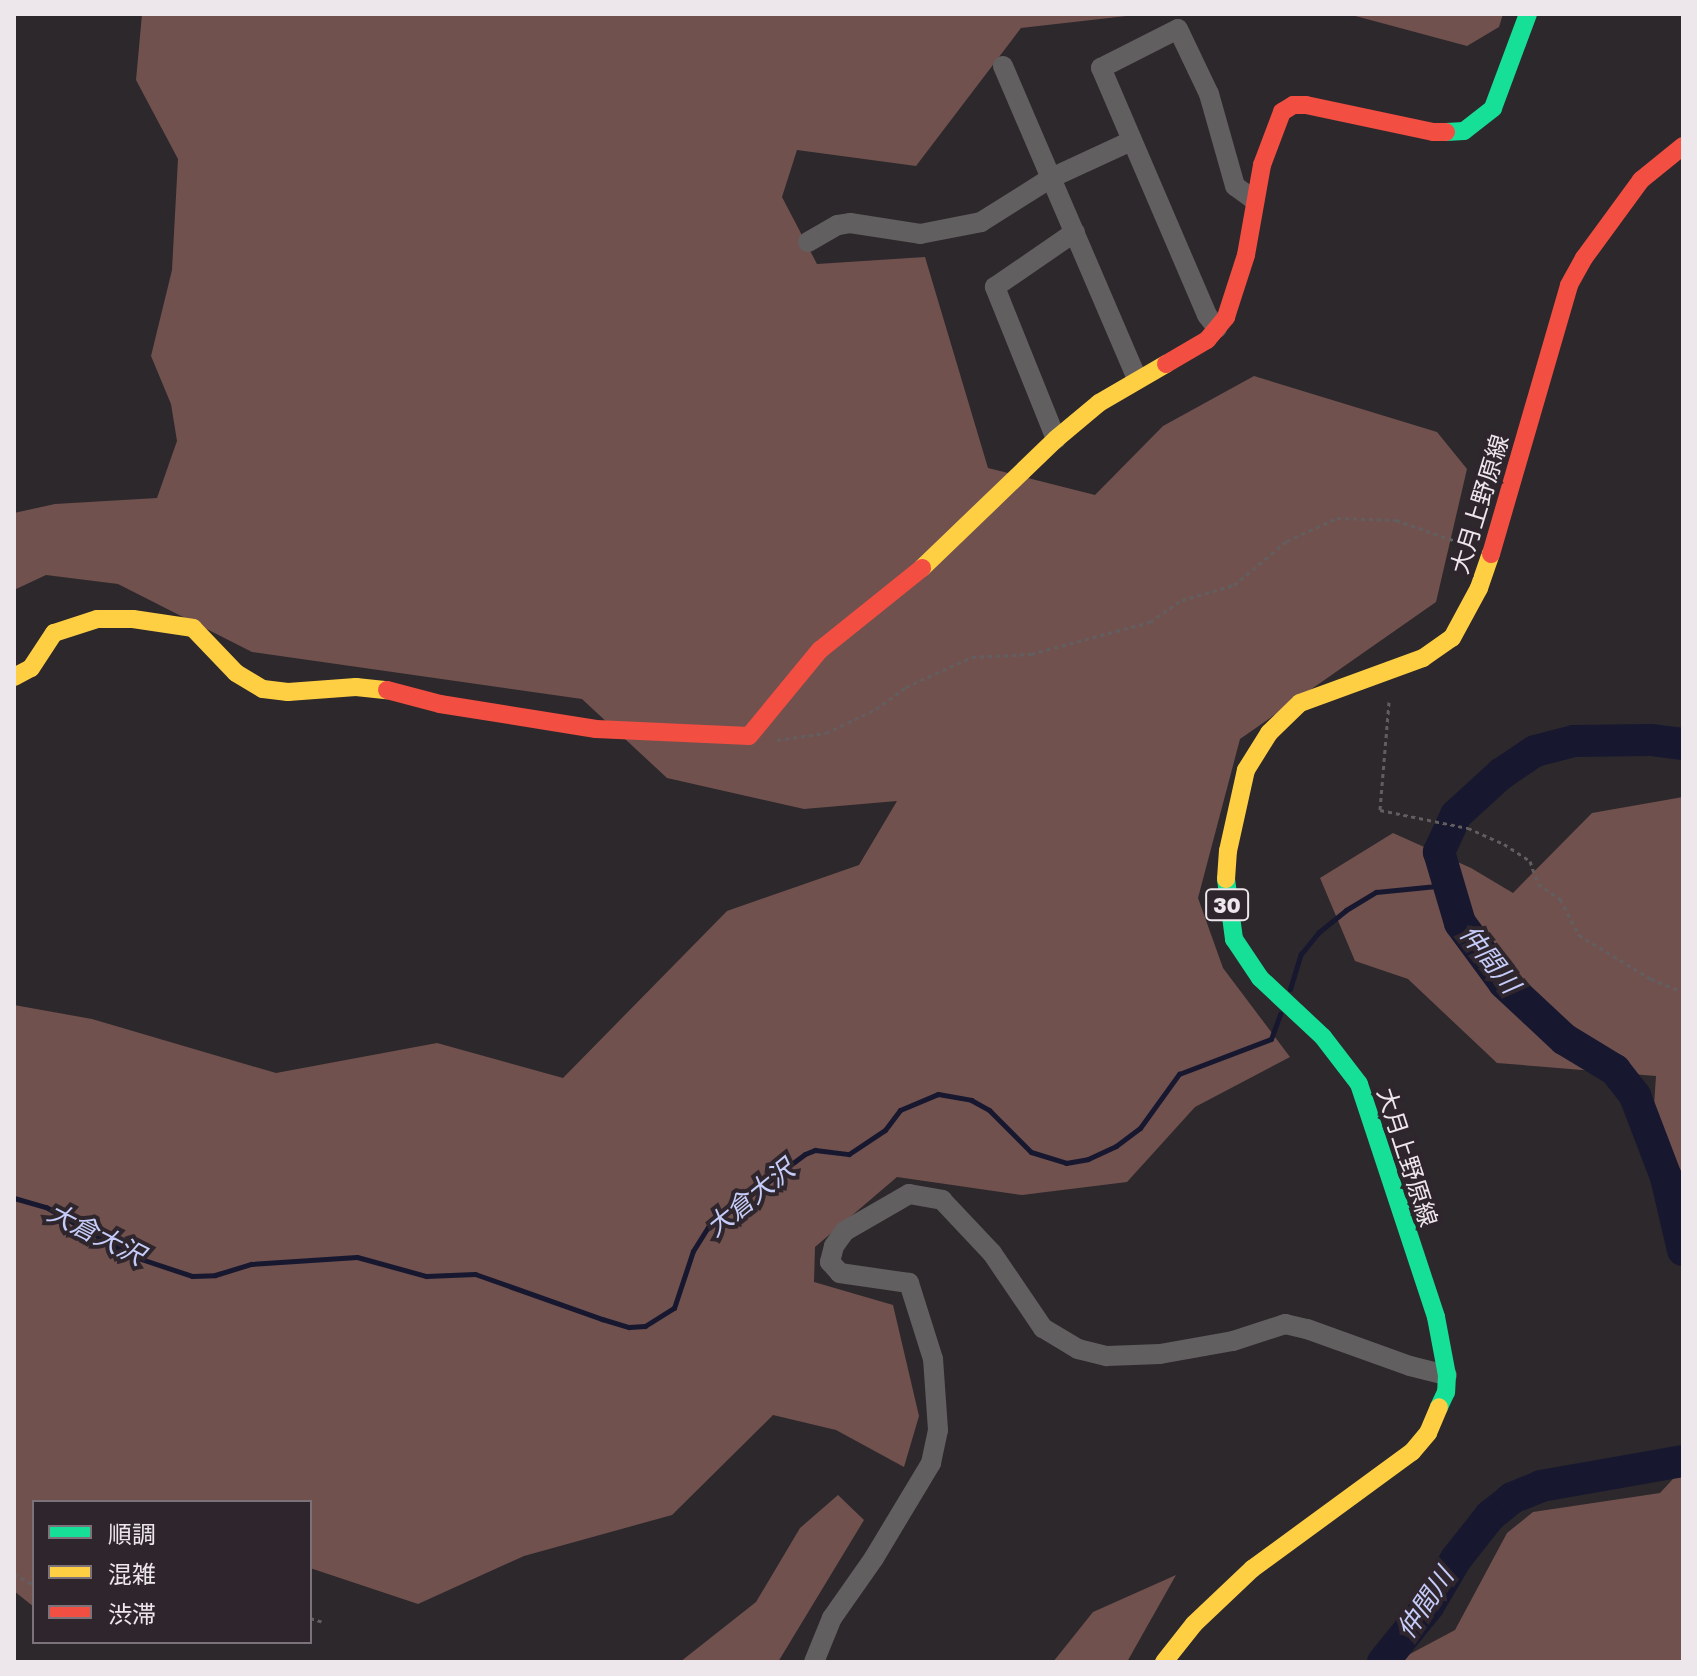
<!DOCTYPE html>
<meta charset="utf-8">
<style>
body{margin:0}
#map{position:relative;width:1697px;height:1676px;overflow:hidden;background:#2d282c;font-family:"Golos Text","Noto Sans JP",sans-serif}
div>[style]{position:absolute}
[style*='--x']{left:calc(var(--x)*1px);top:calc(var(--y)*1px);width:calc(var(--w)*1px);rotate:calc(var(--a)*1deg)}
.forest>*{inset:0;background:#70514e}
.stream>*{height:5px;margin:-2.5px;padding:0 2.5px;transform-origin:2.5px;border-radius:2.5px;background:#17182f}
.river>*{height:32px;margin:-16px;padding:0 16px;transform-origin:16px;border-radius:16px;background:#17182f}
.path>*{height:3px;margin-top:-1.5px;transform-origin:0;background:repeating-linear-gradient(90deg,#625e60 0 4px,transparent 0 8px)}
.street>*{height:20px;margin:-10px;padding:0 10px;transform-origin:10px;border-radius:10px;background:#625f60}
.fast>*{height:18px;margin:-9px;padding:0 9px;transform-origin:9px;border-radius:9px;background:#16e098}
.slow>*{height:18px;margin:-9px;padding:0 9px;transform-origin:9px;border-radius:9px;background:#ffcf43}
.jam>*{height:18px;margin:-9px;padding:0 9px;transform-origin:9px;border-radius:9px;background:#f24e42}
span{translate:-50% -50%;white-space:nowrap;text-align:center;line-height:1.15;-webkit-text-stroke:8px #2f262d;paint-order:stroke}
.shield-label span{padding:2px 6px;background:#2f262d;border:2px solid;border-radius:6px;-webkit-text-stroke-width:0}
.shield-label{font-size:22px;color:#ede7ec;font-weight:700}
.street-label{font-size:24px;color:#ede7ec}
.water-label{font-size:26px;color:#c5ccf9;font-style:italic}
.frame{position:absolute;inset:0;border:16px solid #ede7ec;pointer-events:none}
.legend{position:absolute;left:32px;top:1500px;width:280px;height:144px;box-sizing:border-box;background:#2f262d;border:2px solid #7b7379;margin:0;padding:10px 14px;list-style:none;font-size:24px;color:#ede7ec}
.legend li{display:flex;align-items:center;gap:16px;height:40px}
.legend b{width:40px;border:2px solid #7b7379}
</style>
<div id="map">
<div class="forest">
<div style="clip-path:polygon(142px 14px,1144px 14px,1021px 28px,916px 166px,797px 150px,782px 197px,817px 264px,925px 257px,988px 468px,1095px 495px,1163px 426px,1254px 376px,1437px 432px,1467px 469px,1436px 602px,1240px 739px,1198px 898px,1223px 968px,1290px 1057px,1195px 1107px,1127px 1182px,1022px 1195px,897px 1177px,815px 1247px,814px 1282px,893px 1305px,919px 1416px,904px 1467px,836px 1430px,773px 1415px,672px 1515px,524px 1556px,418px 1604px,310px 1568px,310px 1502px,34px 1502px,34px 1607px,14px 1591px,14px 1005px,92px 1019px,276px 1073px,437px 1043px,563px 1078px,727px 911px,859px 865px,897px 801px,804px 809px,667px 778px,582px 699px,252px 652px,118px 584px,46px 575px,14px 590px,14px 513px,55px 504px,157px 498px,177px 441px,171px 404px,151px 356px,172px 270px,178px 159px,136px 80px)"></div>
<div style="clip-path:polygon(1348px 14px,1503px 14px,1499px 27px,1467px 46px)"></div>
<div style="clip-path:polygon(1683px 797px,1683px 1204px,1652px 1135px,1656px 1076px,1497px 1063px,1408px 979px,1355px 961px,1320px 878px,1393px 833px,1471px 868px,1513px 893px,1592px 813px)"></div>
<div style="clip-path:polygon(1683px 1468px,1683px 1662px,1395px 1662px,1455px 1630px,1507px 1533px,1533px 1512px,1660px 1493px)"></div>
<div style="clip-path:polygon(838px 1495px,864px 1520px,778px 1662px,680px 1662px,756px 1602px,800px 1528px)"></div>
<div style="clip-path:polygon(1176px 1575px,1127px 1662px,1053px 1662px,1093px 1612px)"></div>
</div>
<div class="stream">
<div style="--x:1290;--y:989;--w:37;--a:-73"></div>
<div style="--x:1301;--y:954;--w:28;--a:-51"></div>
<div style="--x:1319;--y:932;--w:35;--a:-39"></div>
<div style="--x:1346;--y:910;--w:35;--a:-31"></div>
<div style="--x:1376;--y:892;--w:71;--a:-5.6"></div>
<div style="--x:14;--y:1198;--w:33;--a:16"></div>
<div style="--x:46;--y:1207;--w:99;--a:29.7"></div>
<div style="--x:132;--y:1256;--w:63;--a:18.4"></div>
<div style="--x:192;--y:1276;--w:23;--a:-2"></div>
<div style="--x:215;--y:1275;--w:38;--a:-17"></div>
<div style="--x:251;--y:1264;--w:106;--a:-3.8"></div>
<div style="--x:357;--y:1257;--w:72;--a:15.4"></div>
<div style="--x:426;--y:1276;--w:49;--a:-2.3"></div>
<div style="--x:475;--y:1274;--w:135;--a:19.5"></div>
<div style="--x:602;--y:1319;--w:28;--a:17"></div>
<div style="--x:629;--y:1327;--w:16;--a:-4"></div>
<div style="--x:645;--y:1326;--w:34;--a:-32"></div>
<div style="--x:674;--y:1308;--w:60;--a:-71.6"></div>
<div style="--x:693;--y:1251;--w:28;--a:-58"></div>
<div style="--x:708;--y:1227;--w:121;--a:-37"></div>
<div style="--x:805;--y:1154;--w:11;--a:-22"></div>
<div style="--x:815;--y:1150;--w:34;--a:7"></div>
<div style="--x:849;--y:1154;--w:43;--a:-33.7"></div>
<div style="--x:885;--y:1130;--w:25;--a:-53"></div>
<div style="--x:900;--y:1110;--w:41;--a:-22.8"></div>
<div style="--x:938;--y:1094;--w:34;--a:10"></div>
<div style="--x:971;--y:1100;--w:21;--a:29"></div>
<div style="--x:989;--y:1110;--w:59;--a:45"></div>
<div style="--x:1031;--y:1152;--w:37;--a:17"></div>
<div style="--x:1066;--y:1163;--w:22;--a:-10"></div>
<div style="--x:1088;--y:1159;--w:31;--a:-25"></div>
<div style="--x:1116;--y:1146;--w:30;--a:-37"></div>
<div style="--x:1140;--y:1128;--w:67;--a:-54.2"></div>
<div style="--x:1179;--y:1074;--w:98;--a:-20.8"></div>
<div style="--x:1271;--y:1039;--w:27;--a:-70"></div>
</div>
<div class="river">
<div style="--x:1683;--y:744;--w:33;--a:-173"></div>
<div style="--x:1650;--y:740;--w:76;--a:179.2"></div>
<div style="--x:1574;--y:741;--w:40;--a:165.6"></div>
<div style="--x:1535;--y:751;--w:40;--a:146"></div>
<div style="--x:1502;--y:773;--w:62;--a:137.6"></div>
<div style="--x:1456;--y:815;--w:41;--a:114.7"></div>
<div style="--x:1439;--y:852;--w:74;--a:73.5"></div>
<div style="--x:1460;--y:923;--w:74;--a:53.7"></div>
<div style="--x:1504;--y:983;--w:82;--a:43"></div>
<div style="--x:1564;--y:1039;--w:60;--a:31.3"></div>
<div style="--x:1615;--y:1070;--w:33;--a:52"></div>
<div style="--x:1635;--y:1096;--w:87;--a:69.1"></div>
<div style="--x:1666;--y:1177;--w:75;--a:76.9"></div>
<div style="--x:1383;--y:1662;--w:73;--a:-51.1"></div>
<div style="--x:1429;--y:1605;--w:53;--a:-59.6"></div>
<div style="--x:1456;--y:1559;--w:55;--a:-51.7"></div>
<div style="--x:1490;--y:1516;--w:28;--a:-39"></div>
<div style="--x:1512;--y:1498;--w:31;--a:-22"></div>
<div style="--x:1541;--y:1486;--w:144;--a:-10"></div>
</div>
<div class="path">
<div style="--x:1389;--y:702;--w:108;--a:94.8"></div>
<div style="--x:1380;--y:810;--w:90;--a:11.6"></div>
<div style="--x:1468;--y:828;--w:39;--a:24"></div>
<div style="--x:1504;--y:844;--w:31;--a:33"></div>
<div style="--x:1530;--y:861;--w:24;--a:71"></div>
<div style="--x:1538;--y:884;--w:27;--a:34"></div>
<div style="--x:1560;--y:899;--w:41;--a:62.2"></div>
<div style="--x:1579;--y:935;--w:84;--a:31.4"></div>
<div style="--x:1651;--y:979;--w:35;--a:22"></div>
<div style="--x:777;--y:740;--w:49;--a:-8.1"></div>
<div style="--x:826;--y:733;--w:55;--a:-25.6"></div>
<div style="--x:876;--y:709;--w:37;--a:-36"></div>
<div style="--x:906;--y:687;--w:72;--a:-24.4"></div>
<div style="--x:972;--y:657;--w:59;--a:-2.9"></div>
<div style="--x:1031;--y:654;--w:123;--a:-15.1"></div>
<div style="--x:1150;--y:622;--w:39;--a:-35"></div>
<div style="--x:1182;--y:600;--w:54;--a:-16.1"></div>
<div style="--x:1234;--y:585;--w:69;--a:-39.7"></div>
<div style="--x:1287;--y:541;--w:55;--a:-24.7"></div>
<div style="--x:1337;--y:518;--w:59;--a:1.9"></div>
<div style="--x:1396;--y:520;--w:75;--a:19.4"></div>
<div style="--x:14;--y:1574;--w:23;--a:29"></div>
<div style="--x:310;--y:1618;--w:14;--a:17"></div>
</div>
<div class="street">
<div style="--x:1003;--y:66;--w:340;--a:66.8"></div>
<div style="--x:808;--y:242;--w:34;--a:-30"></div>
<div style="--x:838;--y:225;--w:12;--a:-9"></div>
<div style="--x:850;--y:223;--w:71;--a:8.9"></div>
<div style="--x:920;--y:234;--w:62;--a:-11.1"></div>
<div style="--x:981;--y:222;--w:83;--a:-32.2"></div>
<div style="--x:1051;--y:178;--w:88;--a:-24.8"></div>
<div style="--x:1217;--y:328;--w:16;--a:-128"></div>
<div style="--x:1207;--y:315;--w:269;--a:-113.2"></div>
<div style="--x:1101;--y:68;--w:86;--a:-26.9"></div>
<div style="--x:1178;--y:29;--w:72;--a:64.5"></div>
<div style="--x:1209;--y:94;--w:96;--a:74.2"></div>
<div style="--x:1235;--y:186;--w:24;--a:36"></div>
<div style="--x:1056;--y:439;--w:164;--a:-111.9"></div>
<div style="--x:995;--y:287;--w:97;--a:-34.5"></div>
<div style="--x:814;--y:1662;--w:48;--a:-67.8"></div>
<div style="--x:832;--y:1618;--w:73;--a:-55"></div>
<div style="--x:874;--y:1558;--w:111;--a:-59"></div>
<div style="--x:931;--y:1463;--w:34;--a:-78"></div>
<div style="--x:938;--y:1430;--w:71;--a:-94"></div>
<div style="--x:933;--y:1359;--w:80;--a:-107.5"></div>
<div style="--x:909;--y:1283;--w:70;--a:-171.8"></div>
<div style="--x:840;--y:1273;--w:15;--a:-132"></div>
<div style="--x:830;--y:1262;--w:16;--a:-76"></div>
<div style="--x:834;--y:1246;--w:19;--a:-54"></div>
<div style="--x:845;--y:1231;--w:74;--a:-30"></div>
<div style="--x:909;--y:1194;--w:34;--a:10"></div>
<div style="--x:942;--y:1200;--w:73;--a:46.7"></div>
<div style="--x:992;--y:1253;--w:91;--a:55.8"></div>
<div style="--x:1043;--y:1328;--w:41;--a:31"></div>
<div style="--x:1078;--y:1349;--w:30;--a:14"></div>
<div style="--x:1107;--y:1356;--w:53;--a:-2.2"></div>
<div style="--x:1160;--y:1354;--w:74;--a:-10.1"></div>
<div style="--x:1233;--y:1341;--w:55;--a:-18.1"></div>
<div style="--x:1285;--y:1324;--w:23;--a:13"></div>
<div style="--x:1307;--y:1329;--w:109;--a:19.8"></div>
<div style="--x:1410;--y:1366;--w:38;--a:14"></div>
</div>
<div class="fast">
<div style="--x:1446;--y:132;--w:18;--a:-3"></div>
<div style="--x:1464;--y:131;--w:37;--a:-38"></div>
<div style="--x:1493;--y:108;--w:100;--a:-69.6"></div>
<div style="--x:1226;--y:879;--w:61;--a:82.4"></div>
<div style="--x:1234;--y:939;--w:47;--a:56.3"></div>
<div style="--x:1260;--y:978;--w:86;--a:43.1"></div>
<div style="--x:1323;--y:1037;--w:59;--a:52.5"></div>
<div style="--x:1359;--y:1084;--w:245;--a:71.7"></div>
<div style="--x:1436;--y:1317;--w:59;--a:79.3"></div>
<div style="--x:1447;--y:1375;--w:17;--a:93"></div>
<div style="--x:1446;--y:1392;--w:17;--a:115"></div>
</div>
<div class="slow">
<div style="--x:922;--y:568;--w:186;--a:-43.9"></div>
<div style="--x:1056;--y:439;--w:56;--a:-39.9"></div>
<div style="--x:1099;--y:403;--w:78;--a:-30.2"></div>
<div style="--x:14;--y:677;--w:19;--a:-28"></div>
<div style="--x:31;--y:668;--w:42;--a:-56.7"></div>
<div style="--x:54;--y:633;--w:45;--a:-18"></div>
<div style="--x:97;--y:619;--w:36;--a:0"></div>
<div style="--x:133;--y:619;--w:61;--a:8.5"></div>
<div style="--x:193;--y:628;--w:62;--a:46.3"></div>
<div style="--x:236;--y:673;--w:31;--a:31"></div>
<div style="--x:263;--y:689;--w:25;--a:7"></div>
<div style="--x:288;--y:692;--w:68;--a:-4.2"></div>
<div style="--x:356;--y:687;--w:31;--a:6"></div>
<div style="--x:1226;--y:879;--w:28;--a:-86"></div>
<div style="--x:1228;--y:851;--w:83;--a:-77.5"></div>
<div style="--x:1246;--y:770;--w:44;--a:-58.1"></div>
<div style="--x:1269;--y:733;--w:43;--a:-44.1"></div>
<div style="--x:1300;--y:703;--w:131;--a:-20.1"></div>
<div style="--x:1423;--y:658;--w:35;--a:-35"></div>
<div style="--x:1452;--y:638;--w:57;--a:-61.6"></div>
<div style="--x:1479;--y:588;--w:36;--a:-71"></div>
<div style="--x:1164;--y:1662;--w:48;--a:-51.7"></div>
<div style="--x:1194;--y:1624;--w:80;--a:-43.5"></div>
<div style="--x:1252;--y:1569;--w:198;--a:-36.2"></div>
<div style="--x:1412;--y:1452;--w:25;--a:-50"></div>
<div style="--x:1428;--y:1433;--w:28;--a:-67"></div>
</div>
<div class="jam">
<div style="--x:1166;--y:364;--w:48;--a:-30.3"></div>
<div style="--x:1207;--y:340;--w:30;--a:-50"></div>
<div style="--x:1226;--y:317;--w:65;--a:-72.1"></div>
<div style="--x:1246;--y:255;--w:91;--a:-79.9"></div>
<div style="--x:1262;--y:165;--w:57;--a:-69.3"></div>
<div style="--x:1282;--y:112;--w:13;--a:-32"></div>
<div style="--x:1293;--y:105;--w:13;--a:0"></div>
<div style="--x:1306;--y:105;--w:130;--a:12"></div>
<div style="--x:1433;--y:132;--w:13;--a:0"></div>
<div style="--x:1491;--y:554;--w:280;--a:-73.8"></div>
<div style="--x:1569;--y:285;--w:31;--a:-61"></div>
<div style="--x:1584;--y:258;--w:97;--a:-53.8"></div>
<div style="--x:1641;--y:180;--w:54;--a:-39"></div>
<div style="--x:387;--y:690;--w:55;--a:14.8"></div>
<div style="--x:440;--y:704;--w:158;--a:9.1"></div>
<div style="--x:596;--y:729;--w:153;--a:2.6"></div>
<div style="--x:749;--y:736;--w:112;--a:-50.5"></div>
<div style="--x:820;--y:650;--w:131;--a:-38.8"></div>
</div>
<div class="shield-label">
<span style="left:1227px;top:905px">30</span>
</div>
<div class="street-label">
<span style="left:1479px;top:504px;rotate:-73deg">大月上野原線</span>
<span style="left:1408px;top:1157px;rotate:72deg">大月上野原線</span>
</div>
<div class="water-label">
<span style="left:1490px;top:959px;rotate:52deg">仲間川</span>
<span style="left:750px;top:1198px;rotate:-39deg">大倉大沢</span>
<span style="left:96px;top:1234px;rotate:27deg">大倉大沢</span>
<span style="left:1425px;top:1603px;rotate:-56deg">仲間川</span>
</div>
<div class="frame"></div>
<ul class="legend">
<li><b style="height:10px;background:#16e098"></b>順調</li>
<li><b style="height:10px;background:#ffcf43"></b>混雑</li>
<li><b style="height:10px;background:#f24e42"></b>渋滞</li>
</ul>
</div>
